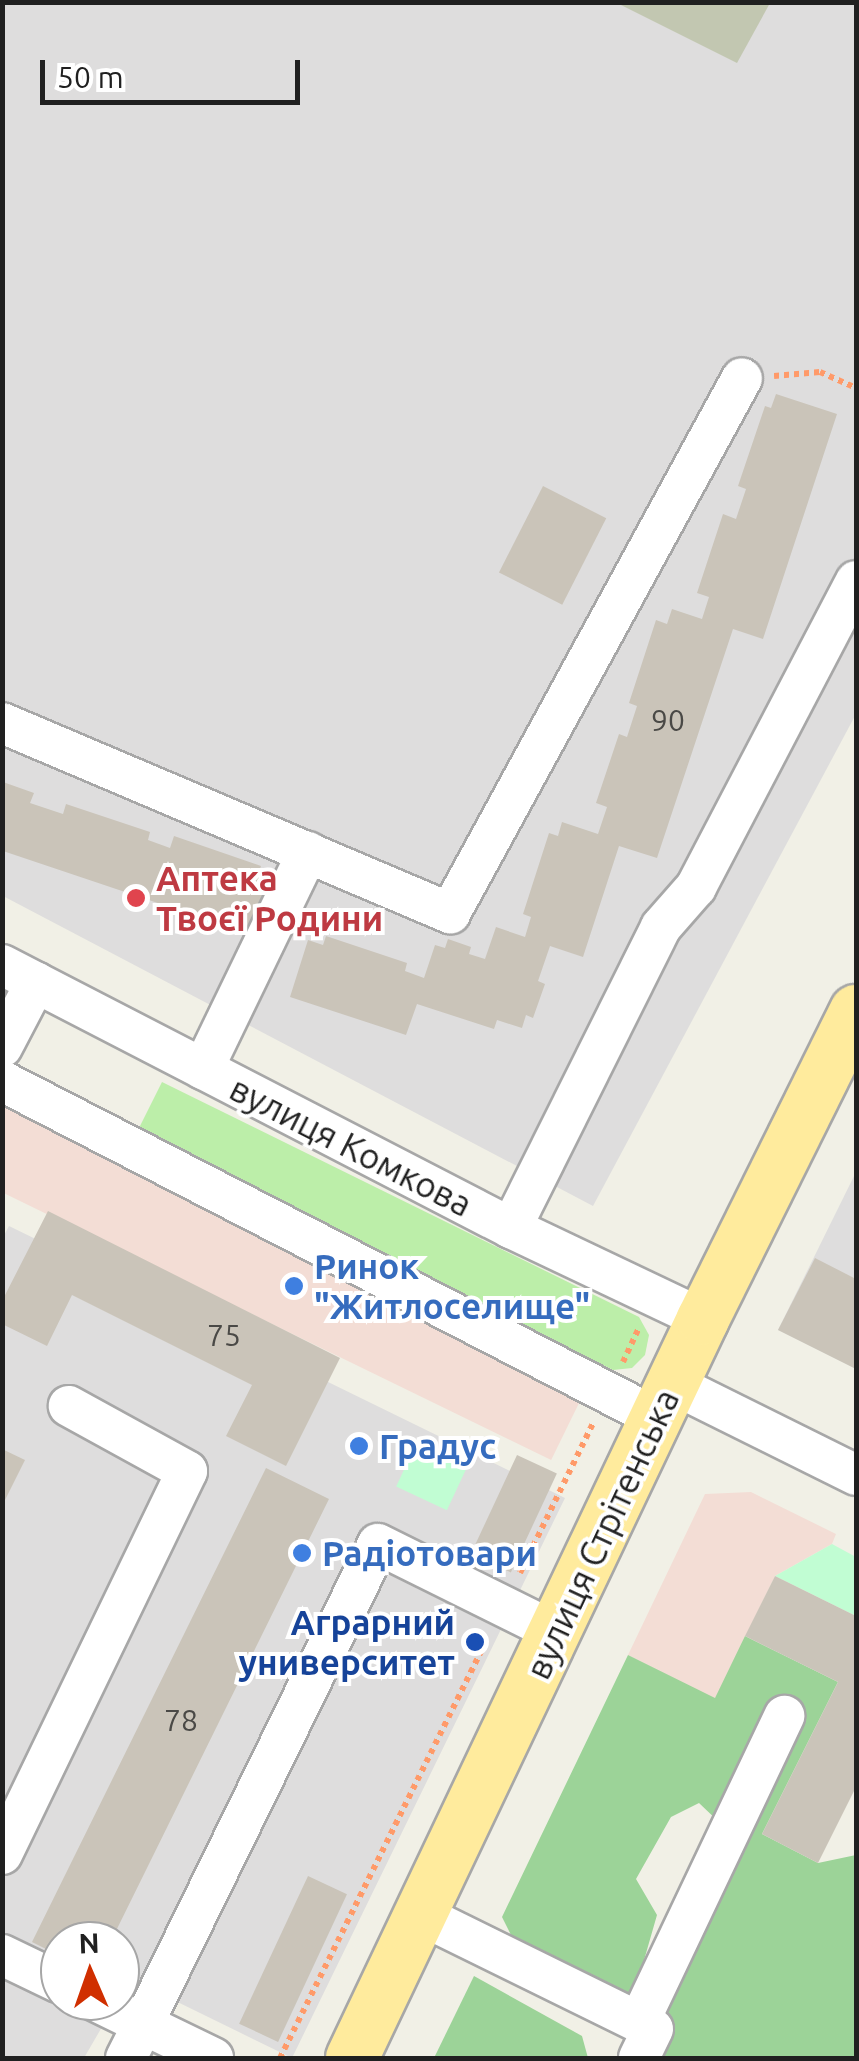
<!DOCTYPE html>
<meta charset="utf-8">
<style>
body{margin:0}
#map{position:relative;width:859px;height:2061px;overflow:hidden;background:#f1f0e6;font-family:Ubuntu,sans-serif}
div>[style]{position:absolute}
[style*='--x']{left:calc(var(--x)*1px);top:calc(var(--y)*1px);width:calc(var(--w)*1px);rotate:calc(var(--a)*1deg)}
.residential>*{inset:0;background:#dedddd}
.commercial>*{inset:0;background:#f3ddd5;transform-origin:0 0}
.construction>*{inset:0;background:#c2c7b1}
.grass>*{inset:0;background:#bceea9}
.forest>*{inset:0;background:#9cd398}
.park>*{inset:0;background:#c1fdd3;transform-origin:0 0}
.building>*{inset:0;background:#cac4b9;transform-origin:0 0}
.path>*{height:6px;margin-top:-3px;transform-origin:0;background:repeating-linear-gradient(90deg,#ff9a69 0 5px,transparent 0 10px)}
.roads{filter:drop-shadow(2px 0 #a7a7a7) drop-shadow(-2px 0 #a7a7a7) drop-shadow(0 2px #a7a7a7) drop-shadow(0 -2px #a7a7a7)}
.minor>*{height:40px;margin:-20px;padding:0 20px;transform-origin:20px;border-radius:20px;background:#fff}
.major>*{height:52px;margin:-26px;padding:0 26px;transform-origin:26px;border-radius:26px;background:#ffeb9d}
.dots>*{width:28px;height:28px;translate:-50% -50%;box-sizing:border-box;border:5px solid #fff;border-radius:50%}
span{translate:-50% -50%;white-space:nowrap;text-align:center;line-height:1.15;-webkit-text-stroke:8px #fff;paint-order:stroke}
.number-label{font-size:30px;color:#4a4946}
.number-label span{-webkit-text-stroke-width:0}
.health-label{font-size:35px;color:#be3a42;font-weight:700}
.left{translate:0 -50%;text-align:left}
.street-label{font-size:35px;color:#202020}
.shop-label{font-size:35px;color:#366cbe;font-weight:700}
.transit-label{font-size:35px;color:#164399;font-weight:700}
.right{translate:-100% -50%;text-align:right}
.frame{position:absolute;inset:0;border:5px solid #202020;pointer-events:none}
.north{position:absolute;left:40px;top:1921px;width:100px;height:100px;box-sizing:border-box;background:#fff;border:2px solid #a6a6a6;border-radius:50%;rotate:358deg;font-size:28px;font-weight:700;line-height:40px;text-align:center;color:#202020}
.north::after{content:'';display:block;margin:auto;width:35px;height:45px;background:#d02f00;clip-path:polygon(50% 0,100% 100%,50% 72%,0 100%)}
.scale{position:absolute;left:40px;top:60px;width:260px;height:45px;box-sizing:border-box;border:5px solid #202020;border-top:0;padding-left:12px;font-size:30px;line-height:35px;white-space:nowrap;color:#202020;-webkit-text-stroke:8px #fff;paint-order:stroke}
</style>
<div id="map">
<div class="residential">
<div style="clip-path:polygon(2px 3px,856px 3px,856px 714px,593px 1206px,3px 896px)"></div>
<div style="clip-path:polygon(856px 1172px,856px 1369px,778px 1330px)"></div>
<div style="clip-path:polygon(9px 1226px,565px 1498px,292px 2058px,153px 1990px,120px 2000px,120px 1941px,60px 1941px,60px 2001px,117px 2001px,84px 2058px,3px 2058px,2px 1239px)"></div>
</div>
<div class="commercial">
<div style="left:2px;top:1101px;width:651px;height:82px;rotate:26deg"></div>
<div style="clip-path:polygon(751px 1492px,836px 1534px,832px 1544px,775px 1576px,715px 1699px,628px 1655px,705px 1494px)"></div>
</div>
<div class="construction">
<div style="clip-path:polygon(617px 3px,770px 3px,737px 63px)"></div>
</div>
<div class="grass">
<div style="clip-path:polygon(162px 1082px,639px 1317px,649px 1335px,645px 1355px,632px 1368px,613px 1370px,136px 1134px)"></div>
</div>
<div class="forest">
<div style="clip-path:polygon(745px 1636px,838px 1682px,762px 1834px,818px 1863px,856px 1855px,856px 2058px,643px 2058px,742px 1844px,699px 1803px,671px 1817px,636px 1879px,657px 1915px,634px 1995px,544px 1957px,511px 1935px,502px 1917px,628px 1655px,715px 1698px)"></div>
<div style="clip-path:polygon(474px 1976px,582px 2036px,588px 2058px,434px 2058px)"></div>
</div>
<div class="park">
<div style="left:416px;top:1444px;width:56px;height:47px;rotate:25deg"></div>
<div style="clip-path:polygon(832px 1544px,856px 1557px,856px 1616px,775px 1576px)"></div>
</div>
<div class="building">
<div style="clip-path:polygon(776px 394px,837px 414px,763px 639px,733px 629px,657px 858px,619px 846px,583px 957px,550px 946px,538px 981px,545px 984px,533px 1018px,526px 1015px,522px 1028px,497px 1020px,494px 1029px,417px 1004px,406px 1035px,290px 997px,308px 940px,323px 945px,326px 936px,407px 963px,405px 971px,424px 978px,435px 945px,445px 948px,448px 939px,471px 947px,469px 954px,485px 959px,496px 927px,525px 937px,531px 917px,523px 914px,549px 833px,558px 836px,562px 822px,598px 834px,607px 807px,596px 803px,619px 734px,627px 737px,637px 706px,629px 703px,656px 620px,667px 624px,672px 609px,702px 619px,709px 597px,697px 593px,723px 514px,736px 519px,746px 489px,738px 486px,765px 406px,771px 408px)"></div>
<div style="left:543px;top:486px;width:71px;height:97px;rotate:27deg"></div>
<div style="clip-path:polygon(3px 782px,34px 793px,30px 803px,63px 814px,66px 804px,150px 832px,148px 840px,170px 848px,174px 836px,261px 866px,259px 872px,275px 877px,256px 936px,3px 851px)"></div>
<div style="clip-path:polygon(48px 1211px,340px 1358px,286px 1466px,226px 1436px,252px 1385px,72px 1295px,47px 1346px,2px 1324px,2px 1301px)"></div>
<div style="clip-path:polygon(815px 1258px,856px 1279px,856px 1369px,778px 1330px)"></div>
<div style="clip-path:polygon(2px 1449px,25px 1460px,2px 1506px)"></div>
<div style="left:517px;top:1455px;width:44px;height:109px;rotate:25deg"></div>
<div style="clip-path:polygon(266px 1468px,329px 1499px,111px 1941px,60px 1941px,60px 1956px,32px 1942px)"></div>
<div style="clip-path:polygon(775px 1576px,856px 1616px,856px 1787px,818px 1863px,762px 1834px,838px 1682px,745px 1636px)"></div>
<div style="left:308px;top:1876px;width:43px;height:163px;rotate:25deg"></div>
</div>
<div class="path">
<div style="--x:774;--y:376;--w:46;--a:-5"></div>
<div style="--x:820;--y:372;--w:39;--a:24"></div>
<div style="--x:623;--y:1362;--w:38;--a:-65"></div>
<div style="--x:520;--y:1573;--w:167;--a:-64"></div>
<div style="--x:280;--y:2058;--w:469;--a:-63.7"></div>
</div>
<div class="roads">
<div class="minor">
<div style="--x:2;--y:723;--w:487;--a:23"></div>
<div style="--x:450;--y:913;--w:609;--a:-61.37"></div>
<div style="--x:2;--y:965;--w:573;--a:27.33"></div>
<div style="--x:511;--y:1228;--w:212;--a:25.4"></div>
<div style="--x:2;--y:1047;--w:73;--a:-62.4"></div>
<div style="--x:203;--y:1069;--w:241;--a:-64.2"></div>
<div style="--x:2;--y:1081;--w:737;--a:27.23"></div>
<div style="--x:511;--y:1228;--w:336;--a:-63.5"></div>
<div style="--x:661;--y:927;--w:53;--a:-48.8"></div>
<div style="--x:696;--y:887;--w:345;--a:-62.4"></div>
<div style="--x:673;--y:1384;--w:204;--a:26.4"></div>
<div style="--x:2;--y:1854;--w:425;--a:-64.2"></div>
<div style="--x:187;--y:1471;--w:135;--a:-151.2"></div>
<div style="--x:421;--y:1915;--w:258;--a:26.2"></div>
<div style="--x:653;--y:2029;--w:32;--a:116"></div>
<div style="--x:2;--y:1955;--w:64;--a:25.8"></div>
<div style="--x:96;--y:2001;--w:52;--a:26.1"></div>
<div style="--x:143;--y:2024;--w:534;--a:-63.91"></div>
<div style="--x:378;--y:1544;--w:198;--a:26.4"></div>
<div style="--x:639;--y:2022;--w:339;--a:-64.6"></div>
<div style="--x:126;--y:2058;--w:38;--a:-63"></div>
<div style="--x:143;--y:2024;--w:78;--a:25.9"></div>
</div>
<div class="major">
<div style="--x:352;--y:2058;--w:818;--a:-64.59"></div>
<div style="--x:703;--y:1319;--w:344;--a:-63.6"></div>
</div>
</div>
<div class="dots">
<div style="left:136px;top:898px;background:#e0444e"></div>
<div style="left:294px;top:1286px;background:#3f7fe0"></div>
<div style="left:359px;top:1446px;background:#3f7fe0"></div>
<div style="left:302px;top:1553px;background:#3f7fe0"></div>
<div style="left:475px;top:1642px;background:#1a4fb4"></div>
</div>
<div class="number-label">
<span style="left:668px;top:720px">90</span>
<span style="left:224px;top:1335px">75</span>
<span style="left:181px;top:1720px">78</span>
</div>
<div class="health-label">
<span class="left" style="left:156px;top:898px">Аптека<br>Твоєї Родини</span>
</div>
<div class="street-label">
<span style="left:351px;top:1146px;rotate:27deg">вулиця Комкова</span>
<span style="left:602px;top:1534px;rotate:-65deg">вулиця Стрітенська</span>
</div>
<div class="shop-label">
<span class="left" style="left:314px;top:1286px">Ринок<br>"Житлоселище"</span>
<span class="left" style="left:379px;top:1446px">Градус</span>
<span class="left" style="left:322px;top:1553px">Радіотовари</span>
</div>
<div class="transit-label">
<span class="right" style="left:455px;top:1642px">Аграрний<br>университет</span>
</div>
<div class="frame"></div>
<div class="north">N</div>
<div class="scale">50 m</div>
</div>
